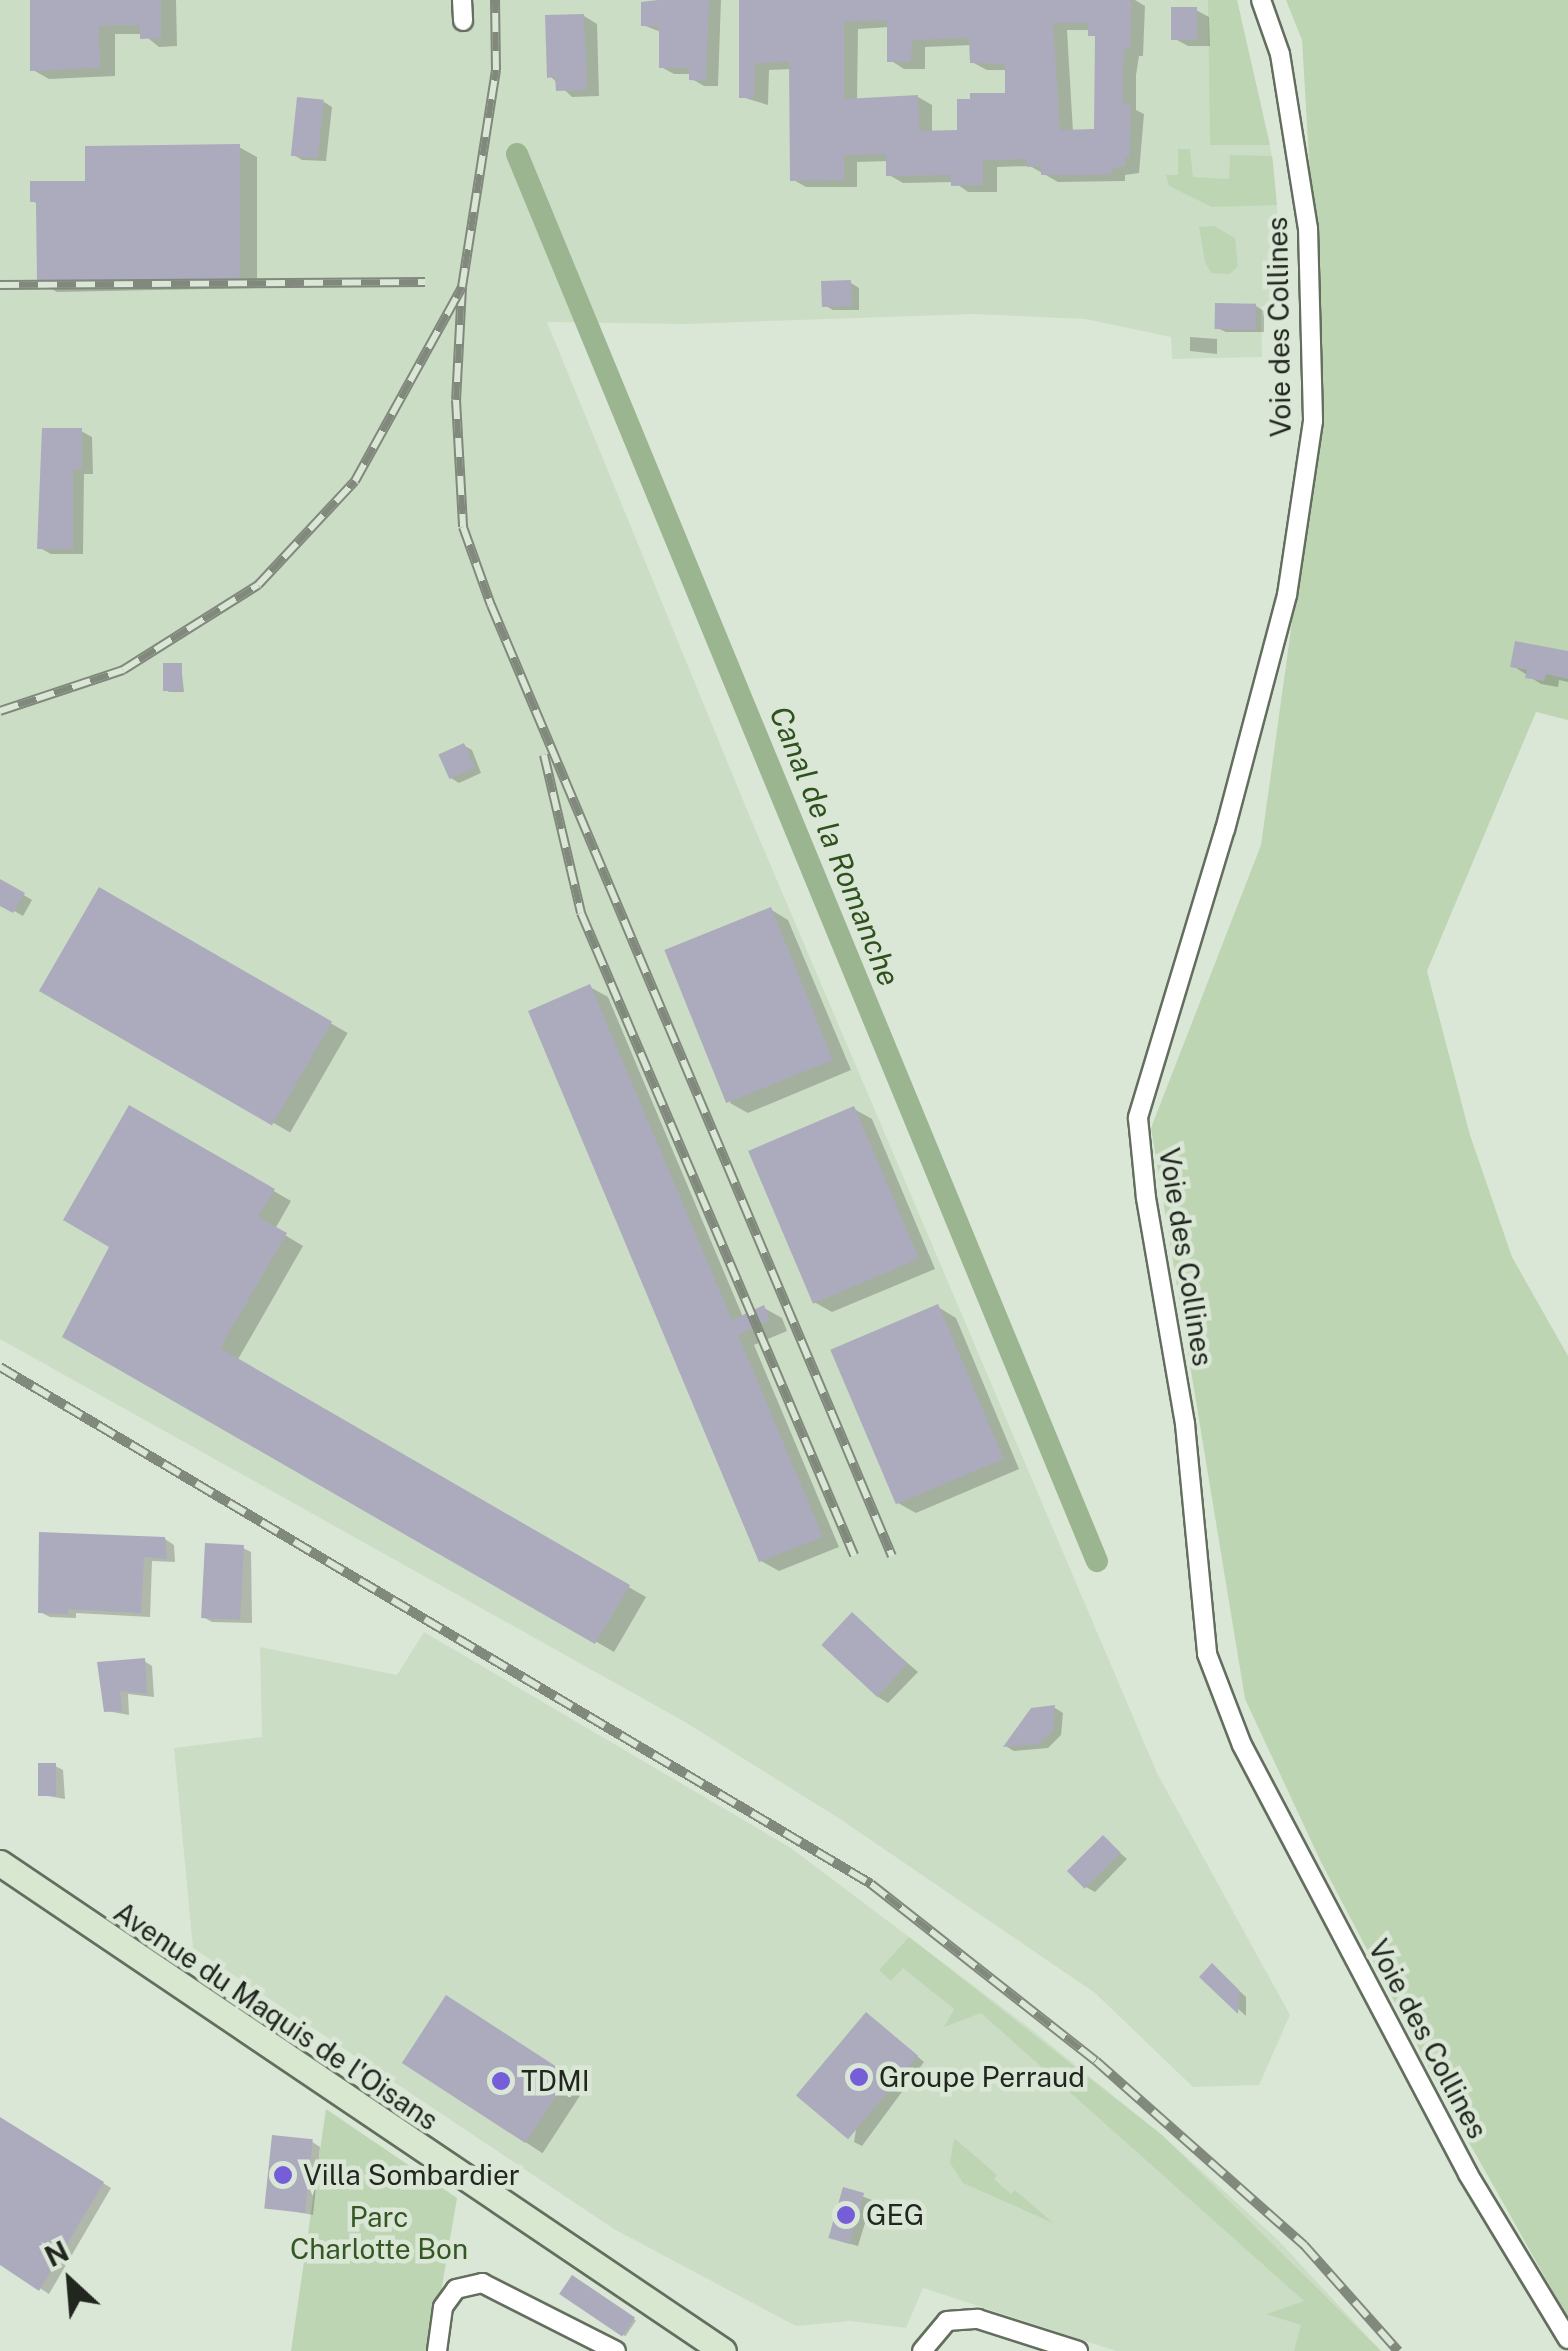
<!DOCTYPE html>
<style>
body{margin:0}
#map{position:relative;width:1568px;height:2351px;overflow:hidden;background:#dbe7d6;font-family:"Public Sans",sans-serif}
div>[style]{position:absolute}
[style*='--x']{left:calc(var(--x)*1px);top:calc(var(--y)*1px);width:calc(var(--w)*1px);rotate:calc(var(--a)*1deg)}
.built>*{inset:0;background:#ccddc5}
.green>*{inset:0;background:#bed5b4}
.shadow>*{inset:0;background:#0003;transform-origin:0 0}
.canal>*{height:22px;margin:-11px;padding:0 11px;transform-origin:11px;border-radius:11px;background:#9bb590}
.building>*{inset:0;background:#acabbd;transform-origin:0 0}
.roads{filter:drop-shadow(2px 0 #636e5e) drop-shadow(-2px 0 #636e5e) drop-shadow(0 2px #636e5e) drop-shadow(0 -2px #636e5e)}
.street>*{height:18px;margin:-9px;padding:0 9px;transform-origin:9px;border-radius:9px;background:#fff}
.secondary>*{height:25px;margin:-12.5px;padding:0 12.5px;transform-origin:12.5px;border-radius:12.5px;background:#d8e7d0}
.rail>*{height:10px;margin-top:-5px;transform-origin:0;background:repeating-linear-gradient(90deg,#dbe7d6 0 19px,#81897d 0 38px);box-sizing:border-box;border-block:2px solid #81897d}
.dots>*{width:28px;height:28px;translate:-50% -50%;box-sizing:border-box;border:5px solid #dbe7d6;border-radius:50%}
span{translate:-50% -50%;white-space:nowrap;text-align:center;line-height:1.15;-webkit-text-stroke:9px #dbe7d6;paint-order:stroke}
.street-label{font-size:28px;color:#21261f}
.poi-label{font-size:28px;color:#21261f}
.left{translate:0 -50%;text-align:left}
.park-label{font-size:28px;color:#355723}
.water-label{font-size:30px;color:#2f511d;font-style:italic}
.north{position:absolute;left:20px;top:2231px;width:100px;height:100px;-webkit-text-stroke:8px #dbe7d6;paint-order:stroke;rotate:334deg;font-size:28px;font-weight:700;line-height:40px;text-align:center;color:#21261f}
.north::after{content:'';display:block;margin:auto;width:35px;height:45px;background:#21261f;clip-path:polygon(50% 0,100% 100%,50% 72%,0 100%)}
</style>
<div id="map">
<div class="built">
<div style="clip-path:polygon(0 0,1237px 0,1273px 161px,1285px 300px,1261px 307px,1262px 357px,1172px 359px,1171px 337px,1085px 319px,974px 314px,685px 324px,547px 322px,745px 805px,1157px 1773px,1290px 2015px,1259px 2085px,1193px 2087px,1095px 1993px,840px 1819px,685px 1722px,0 1339px)"></div>
<div style="clip-path:polygon(424px 1632px,791px 1848px,1027px 2026px,1162px 2135px,1278px 2240px,1381px 2351px,1116px 2351px,923px 2288px,906px 2328px,850px 2321px,796px 2326px,614px 2229px,193px 1948px,174px 1748px,262px 1737px,260px 1647px,397px 1675px)"></div>
</div>
<div class="green">
<div style="clip-path:polygon(1208px 0,1237px 0,1270px 145px,1210px 145px)"></div>
<div style="clip-path:polygon(1286px 0,1568px 0,1568px 720px,1536px 712px,1427px 971px,1470px 1135px,1512px 1257px,1568px 1356px,1568px 2318px,1458px 2123px,1321px 1862px,1245px 1699px,1151px 1128px,1261px 845px,1318px 435px,1319px 329px,1302px 40px)"></div>
<div style="clip-path:polygon(1178px 149px,1190px 149px,1193px 177px,1229px 179px,1230px 155px,1272px 156px,1277px 205px,1212px 207px,1169px 186px,1166px 175px,1178px 175px)"></div>
<div style="clip-path:polygon(1214px 226px,1235px 238px,1238px 266px,1230px 274px,1211px 273px,1205px 262px,1199px 227px)"></div>
<div style="clip-path:polygon(909px 1937px,1162px 2135px,1381px 2351px,1294px 2351px,1301px 2325px,1266px 2314px,1304px 2301px,981px 2013px,944px 2027px,954px 2009px,903px 1968px,891px 1981px,879px 1970px)"></div>
<div style="clip-path:polygon(326px 2109px,457px 2198px,431px 2351px,291px 2351px)"></div>
<div style="clip-path:polygon(954px 2138px,997px 2175px,994px 2179px,1011px 2194px,1015px 2190px,1053px 2223px,963px 2183px,950px 2163px)"></div>
</div>
<div class="shadow">
<div style="clip-path:polygon(32px 0,176px 0,177px 46px,159px 47px,143px 34px,115px 34px,115px 76px,49px 79px,33px 70px)"></div>
<div style="clip-path:polygon(661px 0,721px 0,718px 86px,704px 86px,692px 79px,692px 74px,674px 74px,661px 67px,661px 32px,643px 25px)"></div>
<div style="clip-path:polygon(evenodd,741px 0,1135px 0,1145px 6px,1143px 56px,1139px 56px,1136px 75px,1136px 110px,1144px 114px,1139px 173px,1125px 175px,1125px 181px,1058px 182px,1030px 166px,997px 167px,997px 192px,968px 192px,954px 182px,903px 183px,889px 175px,889px 161px,857px 162px,857px 187px,806px 187px,792px 179px,792px 69px,769px 70px,768px 105px,742px 97px,741px 0,890px 27px,890px 60px,904px 69px,925px 69px,925px 47px,972px 45px,972px 62px,987px 70px,1008px 70px,1008px 95px,972px 101px,959px 132px,932px 133px,932px 105px,918px 97px,857px 101px,858px 29px,890px 27px,741px 0,1067px 30px,1091px 30px,1097px 39px,1097px 132px,1073px 132px,1067px 30px)"></div>
<div style="clip-path:polygon(1196px 10px,1209px 17px,1210px 46px,1188px 46px,1175px 39px)"></div>
<div style="clip-path:polygon(584px 16px,597px 24px,599px 96px,572px 97px,550px 76px)"></div>
<div style="clip-path:polygon(324px 102px,332px 107px,326px 161px,302px 160px,294px 155px)"></div>
<div style="clip-path:polygon(239px 147px,257px 157px,257px 288px,57px 292px,39px 282px,38px 204px,32px 201px)"></div>
<div style="clip-path:polygon(851px 283px,859px 288px,859px 310px,833px 310px,824px 305px)"></div>
<div style="clip-path:polygon(1256px 306px,1264px 311px,1264px 332px,1226px 332px,1217px 328px)"></div>
<div style="clip-path:polygon(1190px 337px,1217px 339px,1217px 354px,1190px 351px)"></div>
<div style="clip-path:polygon(81px 431px,92px 437px,93px 474px,84px 474px,83px 554px,51px 554px,40px 548px)"></div>
<div style="clip-path:polygon(1568px 657px,1568px 682px,1559px 680px,1558px 687px,1541px 684px,1513px 666px)"></div>
<div style="clip-path:polygon(181px 665px,184px 692px,169px 692px,166px 690px)"></div>
<div style="clip-path:polygon(463px 745px,472px 750px,481px 773px,459px 783px,451px 778px)"></div>
<div style="clip-path:polygon(0 881px,32px 900px,23px 916px,0 903px)"></div>
<div style="left:100px;top:890px;width:286px;height:115px;rotate:30deg"></div>
<div style="clip-path:polygon(770px 909px,788px 920px,851px 1070px,748px 1113px,730px 1103px)"></div>
<div style="clip-path:polygon(590px 987px,608px 997px,743px 1317px,764px 1308px,782px 1318px,787px 1331px,754px 1345px,839px 1547px,779px 1571px,761px 1561px)"></div>
<div style="clip-path:polygon(130px 1108px,291px 1201px,275px 1229px,303px 1246px,237px 1361px,646px 1597px,614px 1652px,65px 1336px,113px 1246px)"></div>
<div style="clip-path:polygon(854px 1109px,872px 1119px,935px 1269px,832px 1312px,814px 1302px)"></div>
<div style="clip-path:polygon(938px 1307px,956px 1318px,1019px 1469px,916px 1513px,898px 1503px)"></div>
<div style="clip-path:polygon(165px 1539px,174px 1545px,175px 1562px,152px 1561px,150px 1617px,76px 1613px,76px 1618px,50px 1617px,40px 1612px)"></div>
<div style="clip-path:polygon(243px 1548px,251px 1552px,252px 1623px,212px 1622px,203px 1617px)"></div>
<div style="clip-path:polygon(852px 1615px,918px 1672px,888px 1703px,875px 1695px)"></div>
<div style="clip-path:polygon(144px 1661px,152px 1666px,154px 1697px,128px 1694px,129px 1715px,107px 1711px,100px 1664px)"></div>
<div style="clip-path:polygon(1055px 1708px,1063px 1713px,1061px 1735px,1048px 1748px,1014px 1751px,1007px 1747px)"></div>
<div style="clip-path:polygon(55px 1766px,63px 1770px,65px 1799px,42px 1795px)"></div>
<div style="clip-path:polygon(1103px 1838px,1127px 1859px,1095px 1892px,1086px 1887px)"></div>
<div style="clip-path:polygon(1213px 1966px,1246px 1997px,1246px 2016px,1202px 1976px)"></div>
<div style="left:464px;top:2008px;width:145px;height:79px;rotate:33deg"></div>
<div style="clip-path:polygon(874px 2020px,924px 2062px,862px 2146px,854px 2142px)"></div>
<div style="clip-path:polygon(0 2119px,111px 2188px,49px 2294px,0 2262px)"></div>
<div style="clip-path:polygon(312px 2142px,320px 2147px,313px 2215px,265px 2206px)"></div>
<div style="clip-path:polygon(845px 2190px,872px 2200px,858px 2246px,840px 2241px)"></div>
<div style="left:573px;top:2278px;width:76px;height:19px;rotate:34deg"></div>
</div>
<div class="canal">
<div style="--x:517;--y:154;--w:1522;--a:67.6"></div>
</div>
<div class="building">
<div style="clip-path:polygon(30px 0,161px 0,161px 38px,140px 39px,140px 25px,99px 26px,100px 68px,30px 71px)"></div>
<div style="clip-path:polygon(658px 0,709px 0,706px 81px,689px 80px,689px 68px,659px 68px,659px 26px,641px 26px,641px 2px)"></div>
<div style="clip-path:polygon(evenodd,739px 0,1131px 0,1130px 49px,1125px 49px,1123px 66px,1123px 103px,1131px 104px,1129px 157px,1125px 158px,1125px 166px,1112px 168px,1112px 174px,1086px 175px,1041px 175px,1041px 166px,1027px 167px,1026px 159px,983px 160px,983px 185px,951px 186px,951px 175px,886px 176px,886px 154px,844px 155px,844px 180px,790px 181px,789px 62px,755px 63px,754px 98px,739px 98px,739px 0,887px 20px,887px 62px,911px 62px,912px 40px,969px 38px,970px 63px,1005px 64px,1005px 93px,970px 93px,970px 99px,957px 99px,957px 130px,919px 131px,918px 95px,844px 99px,844px 22px,887px 20px,739px 0,1053px 23px,1088px 23px,1088px 36px,1095px 36px,1094px 129px,1060px 130px,1053px 23px)"></div>
<div style="left:1171px;top:7px;width:26px;height:33px"></div>
<div style="clip-path:polygon(584px 14px,587px 90px,556px 91px,555px 77px,547px 78px,545px 15px)"></div>
<div style="left:297px;top:97px;width:27px;height:59px;rotate:6deg"></div>
<div style="clip-path:polygon(240px 144px,240px 280px,37px 283px,36px 202px,30px 202px,30px 181px,85px 181px,85px 146px)"></div>
<div style="left:851px;top:280px;width:26px;height:30px;rotate:88deg"></div>
<div style="left:1215px;top:303px;width:41px;height:26px;rotate:1deg"></div>
<div style="clip-path:polygon(42px 428px,82px 428px,82px 469px,73px 469px,73px 549px,37px 549px)"></div>
<div style="clip-path:polygon(1515px 641px,1568px 651px,1568px 679px,1546px 674px,1544px 681px,1525px 678px,1527px 670px,1510px 667px)"></div>
<div style="left:163px;top:663px;width:19px;height:28px"></div>
<div style="left:464px;top:743px;width:27px;height:28px;rotate:66deg"></div>
<div style="clip-path:polygon(0 879px,25px 893px,13px 913px,0 906px)"></div>
<div style="left:99px;top:887px;width:269px;height:120px;rotate:30deg"></div>
<div style="left:771px;top:907px;width:165px;height:115px;rotate:68deg"></div>
<div style="clip-path:polygon(590px 984px,732px 1320px,764px 1305px,770px 1320px,738px 1335px,823px 1537px,759px 1562px,528px 1011px)"></div>
<div style="clip-path:polygon(129px 1105px,275px 1189px,258px 1217px,287px 1233px,220px 1348px,630px 1585px,595px 1644px,62px 1337px,109px 1247px,63px 1220px)"></div>
<div style="left:854px;top:1106px;width:166px;height:115px;rotate:67deg"></div>
<div style="left:938px;top:1304px;width:168px;height:117px;rotate:67deg"></div>
<div style="clip-path:polygon(39px 1532px,165px 1537px,167px 1559px,144px 1557px,141px 1613px,68px 1609px,68px 1614px,38px 1613px)"></div>
<div style="left:205px;top:1543px;width:39px;height:75px;rotate:3deg"></div>
<div style="left:852px;top:1612px;width:76px;height:45px;rotate:43deg"></div>
<div style="clip-path:polygon(145px 1658px,147px 1694px,120px 1691px,122px 1711px,104px 1712px,97px 1662px)"></div>
<div style="clip-path:polygon(1055px 1705px,1053px 1731px,1039px 1744px,1003px 1747px,1031px 1708px)"></div>
<div style="left:38px;top:1763px;width:18px;height:33px"></div>
<div style="left:1103px;top:1835px;width:25px;height:51px;rotate:45deg"></div>
<div style="clip-path:polygon(1212px 1963px,1239px 1990px,1238px 2014px,1199px 1977px)"></div>
<div style="left:446px;top:1995px;width:147px;height:81px;rotate:33deg"></div>
<div style="left:866px;top:2012px;width:68px;height:109px;rotate:40deg"></div>
<div style="clip-path:polygon(0 2117px,104px 2182px,39px 2291px,0 2265px)"></div>
<div style="left:272px;top:2135px;width:41px;height:74px;rotate:6deg"></div>
<div style="left:843px;top:2187px;width:22px;height:53px;rotate:16deg"></div>
<div style="left:572px;top:2275px;width:76px;height:23px;rotate:34deg"></div>
</div>
<div class="roads">
<div class="street">
<div style="--x:462;--y:0;--w:21;--a:87"></div>
<div style="--x:1261;--y:0;--w:57;--a:70.6"></div>
<div style="--x:1280;--y:54;--w:176;--a:80.9"></div>
<div style="--x:1308;--y:228;--w:193;--a:88.5"></div>
<div style="--x:1313;--y:421;--w:176;--a:98.5"></div>
<div style="--x:1287;--y:595;--w:242;--a:104.8"></div>
<div style="--x:1225;--y:829;--w:302;--a:106.8"></div>
<div style="--x:1138;--y:1118;--w:80;--a:84.3"></div>
<div style="--x:1146;--y:1198;--w:229;--a:80.2"></div>
<div style="--x:1185;--y:1424;--w:231;--a:84.5"></div>
<div style="--x:1207;--y:1654;--w:97;--a:69"></div>
<div style="--x:1242;--y:1745;--w:485;--a:62.2"></div>
<div style="--x:1468;--y:2174;--w:193;--a:58.8"></div>
<div style="--x:437;--y:2351;--w:44;--a:-82.2"></div>
<div style="--x:443;--y:2307;--w:22;--a:-54"></div>
<div style="--x:456;--y:2289;--w:27;--a:-13"></div>
<div style="--x:482;--y:2283;--w:150;--a:26.9"></div>
<div style="--x:922;--y:2351;--w:39;--a:-50"></div>
<div style="--x:947;--y:2321;--w:31;--a:-4"></div>
<div style="--x:978;--y:2319;--w:105;--a:17.7"></div>
</div>
<div class="secondary">
<div style="--x:0;--y:1863;--w:872;--a:34.02"></div>
</div>
</div>
<div class="rail">
<div style="--x:0;--y:285;--w:425;--a:-0.4"></div>
<div style="--x:462;--y:287;--w:113;--a:93"></div>
<div style="--x:456;--y:400;--w:127;--a:86.8"></div>
<div style="--x:463;--y:527;--w:83;--a:70.3"></div>
<div style="--x:491;--y:605;--w:1032;--a:67.14"></div>
<div style="--x:0;--y:711;--w:130;--a:-18.4"></div>
<div style="--x:123;--y:670;--w:160;--a:-32.2"></div>
<div style="--x:258;--y:585;--w:142;--a:-47"></div>
<div style="--x:355;--y:481;--w:222;--a:-61.1"></div>
<div style="--x:462;--y:287;--w:220;--a:-81.1"></div>
<div style="--x:496;--y:70;--w:70;--a:-90.8"></div>
<div style="--x:544;--y:755;--w:162;--a:76.8"></div>
<div style="--x:581;--y:913;--w:698;--a:66.96"></div>
<div style="--x:0;--y:1367;--w:1013;--a:30.69"></div>
<div style="--x:871;--y:1884;--w:286;--a:38.2"></div>
<div style="--x:1096;--y:2061;--w:278;--a:41.5"></div>
<div style="--x:1304;--y:2245;--w:142;--a:48.4"></div>
</div>
<div class="dots">
<div style="left:859px;top:2077px;background:#765ed8"></div>
<div style="left:501px;top:2081px;background:#765ed8"></div>
<div style="left:283px;top:2175px;background:#765ed8"></div>
<div style="left:846px;top:2215px;background:#765ed8"></div>
</div>
<div class="street-label">
<span style="left:1279px;top:327px;rotate:-91deg">Voie des Collines</span>
<span style="left:1186px;top:1257px;rotate:81deg">Voie des Collines</span>
<span style="left:276px;top:2016px;rotate:34deg">Avenue du Maquis de l'Oisans</span>
<span style="left:1428px;top:2039px;rotate:62deg">Voie des Collines</span>
</div>
<div class="poi-label">
<span class="left" style="left:879px;top:2077px">Groupe Perraud</span>
<span class="left" style="left:521px;top:2081px">TDMI</span>
<span class="left" style="left:303px;top:2175px">Villa Sombardier</span>
<span class="left" style="left:866px;top:2215px">GEG</span>
</div>
<div class="park-label">
<span style="left:379px;top:2233px">Parc<br>Charlotte Bon</span>
</div>
<div class="water-label">
<span style="left:835px;top:846px;rotate:68deg">Canal de la Romanche</span>
</div>
<div class="north">N</div>
</div>
